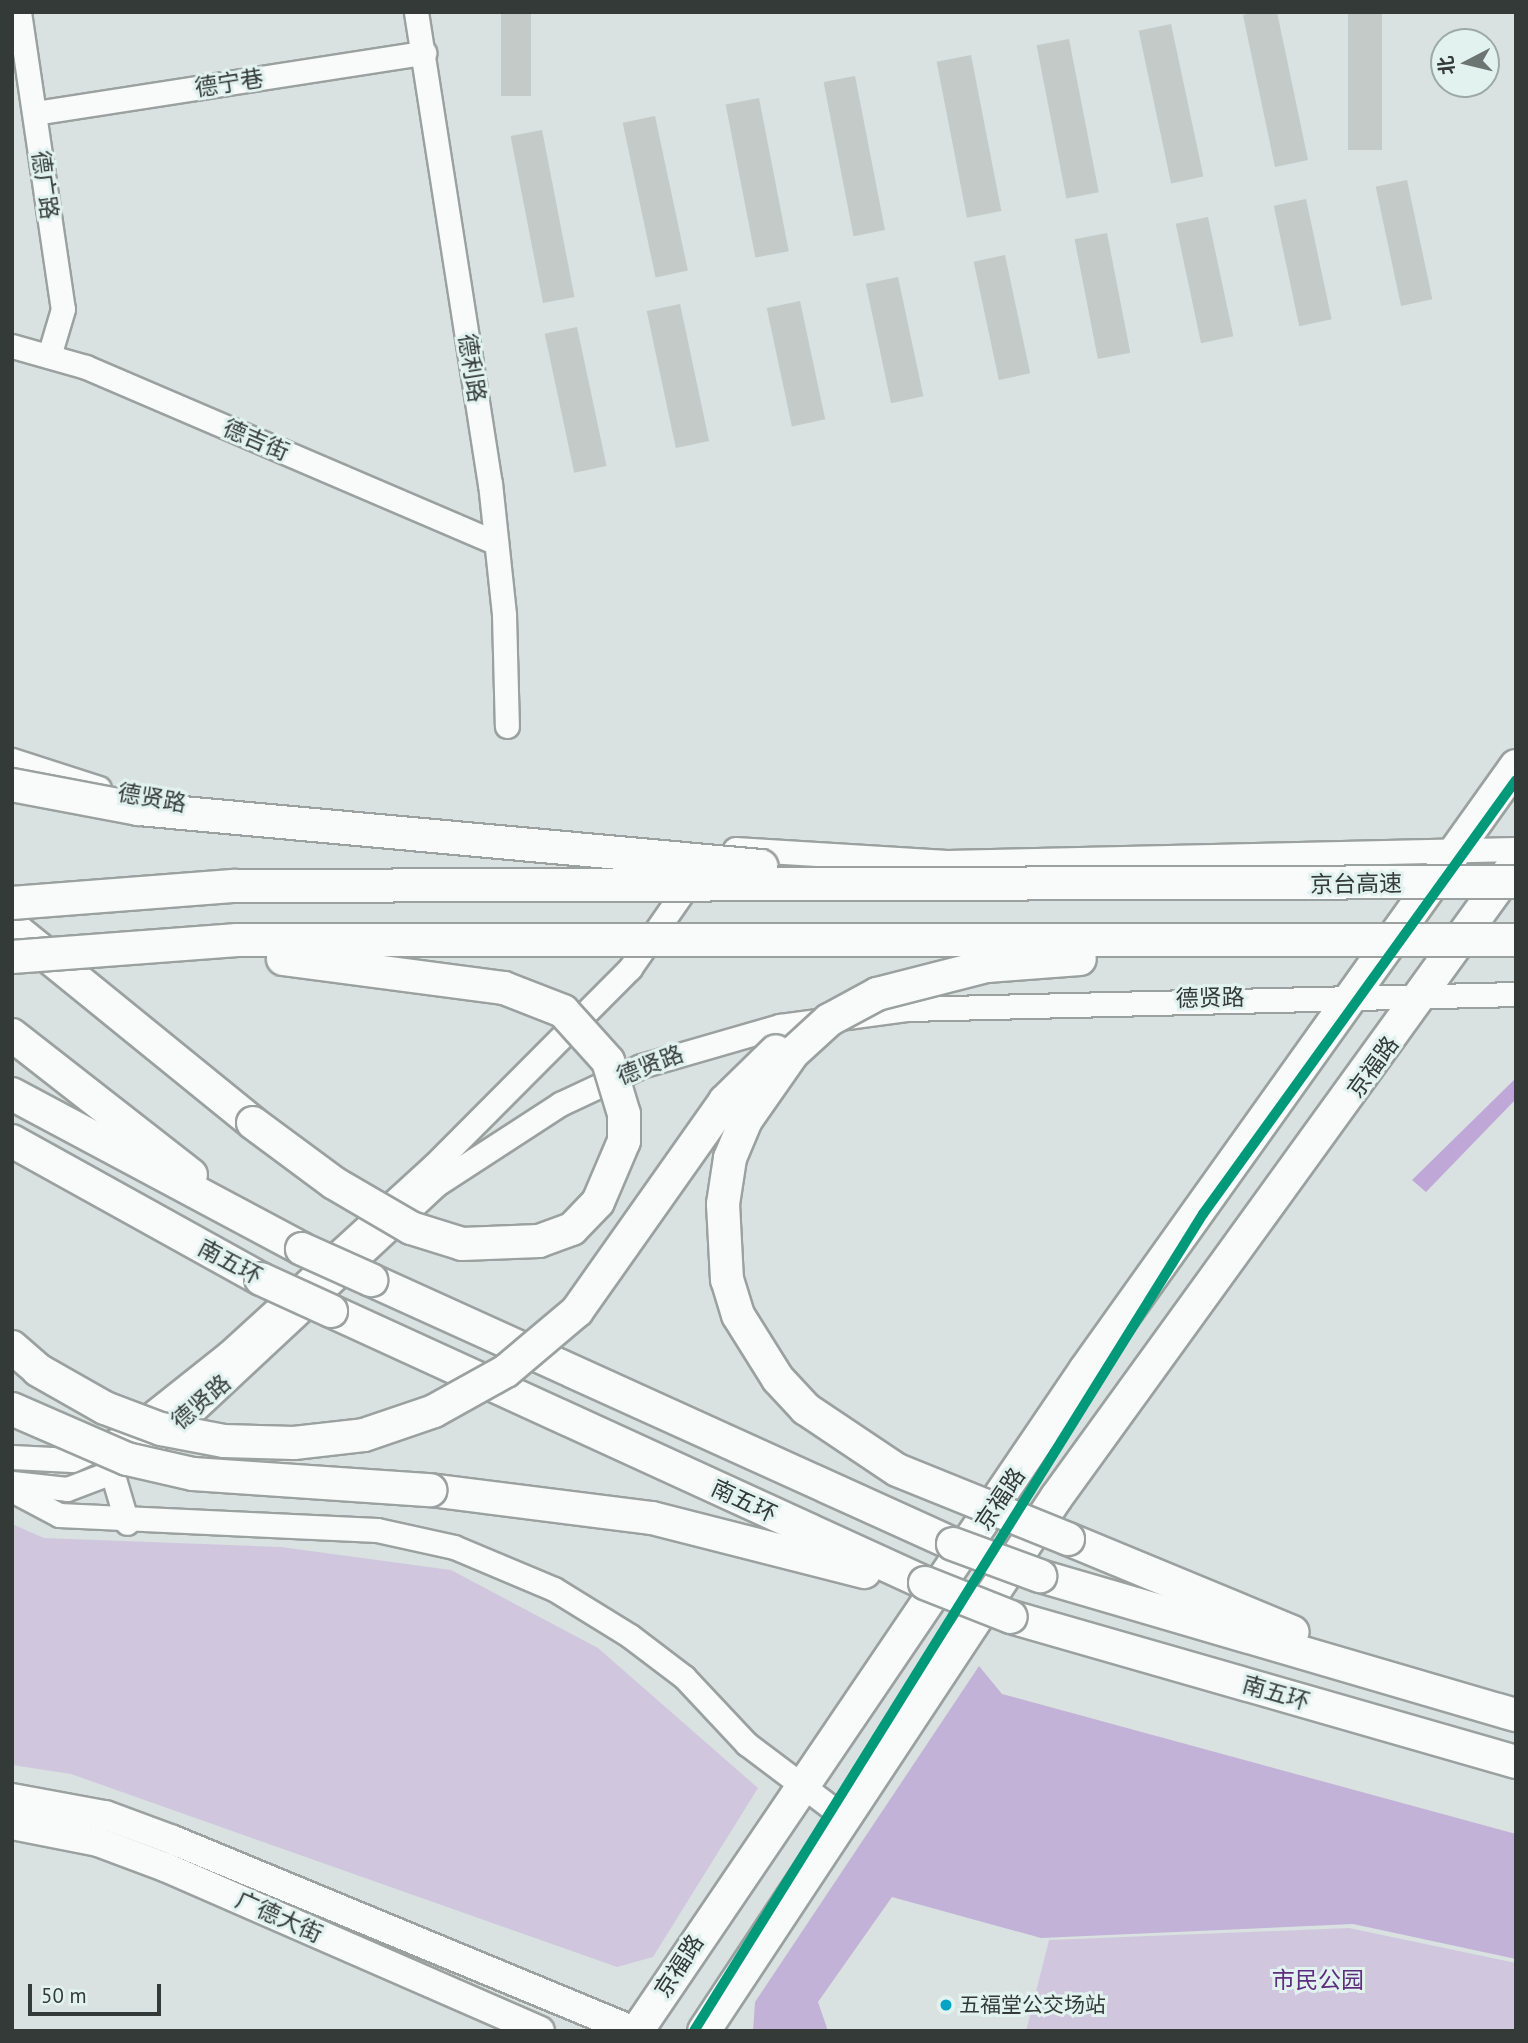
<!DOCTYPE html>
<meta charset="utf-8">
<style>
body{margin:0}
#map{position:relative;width:1528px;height:2043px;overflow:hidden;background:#d9e2e0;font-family:"PT Sans","Noto Sans SC",sans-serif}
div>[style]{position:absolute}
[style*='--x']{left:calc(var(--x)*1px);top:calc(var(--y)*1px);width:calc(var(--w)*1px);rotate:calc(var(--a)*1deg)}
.green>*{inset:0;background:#d0c7df}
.forest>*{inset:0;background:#c2b2d7}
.water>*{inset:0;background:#bfa8d8}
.building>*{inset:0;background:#c3cac8;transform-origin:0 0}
.roads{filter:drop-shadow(2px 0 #9aa19f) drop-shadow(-2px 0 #9aa19f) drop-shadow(0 2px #9aa19f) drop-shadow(0 -2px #9aa19f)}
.minor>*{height:23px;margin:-11.5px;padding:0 11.5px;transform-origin:11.5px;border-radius:11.5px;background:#f9fbfa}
.major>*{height:28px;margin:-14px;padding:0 14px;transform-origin:14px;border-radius:14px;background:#f9fbfa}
.highway>*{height:32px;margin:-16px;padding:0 16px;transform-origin:16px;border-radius:16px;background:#f9fbfa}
.bridges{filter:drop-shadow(2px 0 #9aa19f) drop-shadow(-2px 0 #9aa19f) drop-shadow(0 2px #9aa19f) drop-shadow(0 -2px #9aa19f)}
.highway-bridge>*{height:32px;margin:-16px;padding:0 16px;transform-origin:16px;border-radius:16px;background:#f9fbfa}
.metro-1>*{height:10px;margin:-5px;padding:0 5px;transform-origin:5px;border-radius:5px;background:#00997a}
.dots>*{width:19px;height:19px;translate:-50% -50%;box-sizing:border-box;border:4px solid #e2f3ef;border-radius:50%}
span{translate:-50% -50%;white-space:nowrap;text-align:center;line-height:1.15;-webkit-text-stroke:6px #e2f3ef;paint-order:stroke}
.bus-label{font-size:21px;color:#333a38}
.left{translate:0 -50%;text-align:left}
.street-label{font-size:23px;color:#333a38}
.park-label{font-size:23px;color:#5d2d7f}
.frame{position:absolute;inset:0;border:14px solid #333a38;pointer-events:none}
.north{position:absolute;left:1430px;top:28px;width:70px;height:70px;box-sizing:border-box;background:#e2f3ef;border:2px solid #9ca9a6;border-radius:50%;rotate:263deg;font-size:19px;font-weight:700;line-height:28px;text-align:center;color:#333a38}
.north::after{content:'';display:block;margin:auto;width:24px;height:32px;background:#6d7573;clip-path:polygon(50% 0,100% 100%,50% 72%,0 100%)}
.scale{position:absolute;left:28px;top:1984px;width:133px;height:32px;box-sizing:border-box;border:4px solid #333a38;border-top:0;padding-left:9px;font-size:21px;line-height:24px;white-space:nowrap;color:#333a38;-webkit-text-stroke:5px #e2f3ef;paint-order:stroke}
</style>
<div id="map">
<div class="green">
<div style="clip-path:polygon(12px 1524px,44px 1538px,281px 1547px,451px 1570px,598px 1648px,758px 1788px,653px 1957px,617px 1967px,71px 1774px,12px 1765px)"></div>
<div style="clip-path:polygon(1349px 1928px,1516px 1963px,1516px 2031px,1026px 2031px,1049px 1940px)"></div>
</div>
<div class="forest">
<div style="clip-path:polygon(979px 1666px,1002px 1694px,1516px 1834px,1516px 1959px,1353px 1924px,1041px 1938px,892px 1897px,818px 2002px,828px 2031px,753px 2031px,755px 2002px)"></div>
</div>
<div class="water">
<div style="clip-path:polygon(1516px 1078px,1516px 1099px,1426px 1192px,1412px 1180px)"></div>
</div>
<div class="building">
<div style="left:501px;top:12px;width:30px;height:84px"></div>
<div style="clip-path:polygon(1255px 12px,1277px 12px,1308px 160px,1275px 167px,1243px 15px)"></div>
<div style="left:1348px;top:12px;width:34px;height:138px"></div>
<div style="left:1171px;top:24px;width:156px;height:33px;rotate:78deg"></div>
<div style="left:1069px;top:39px;width:156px;height:33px;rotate:79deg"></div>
<div style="left:971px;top:55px;width:159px;height:35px;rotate:79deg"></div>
<div style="left:855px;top:76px;width:157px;height:32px;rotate:79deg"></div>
<div style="left:759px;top:98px;width:156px;height:34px;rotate:79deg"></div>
<div style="left:655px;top:116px;width:158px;height:33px;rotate:78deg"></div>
<div style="left:542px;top:130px;width:170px;height:32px;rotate:79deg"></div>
<div style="left:1407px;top:180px;width:122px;height:32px;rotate:78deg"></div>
<div style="left:1306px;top:199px;width:123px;height:33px;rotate:78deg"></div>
<div style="left:1208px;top:217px;width:122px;height:33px;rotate:78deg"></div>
<div style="left:1107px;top:233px;width:122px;height:33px;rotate:79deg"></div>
<div style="left:1005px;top:255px;width:121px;height:32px;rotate:78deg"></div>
<div style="left:898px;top:277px;width:122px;height:33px;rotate:78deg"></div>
<div style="left:800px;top:301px;width:121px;height:34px;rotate:78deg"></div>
<div style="left:680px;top:304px;width:140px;height:34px;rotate:78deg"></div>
<div style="left:577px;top:327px;width:142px;height:33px;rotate:78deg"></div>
</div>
<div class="roads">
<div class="minor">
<div style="--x:19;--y:12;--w:300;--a:81.6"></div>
<div style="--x:63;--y:309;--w:49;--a:106.6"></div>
<div style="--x:416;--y:12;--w:477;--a:81.1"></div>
<div style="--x:490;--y:483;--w:133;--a:83.9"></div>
<div style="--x:504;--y:615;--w:111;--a:88.5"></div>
<div style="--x:35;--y:113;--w:394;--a:-8.8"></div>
<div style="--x:12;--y:346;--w:77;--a:15.8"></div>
<div style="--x:86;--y:367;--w:446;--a:23.2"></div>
<div style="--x:12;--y:760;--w:91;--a:17.8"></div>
<div style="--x:735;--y:849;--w:212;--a:3.5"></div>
<div style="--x:947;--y:862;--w:569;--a:-1.31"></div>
<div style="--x:12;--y:1457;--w:60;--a:2.9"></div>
<div style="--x:72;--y:1460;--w:54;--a:-24.2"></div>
<div style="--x:121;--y:1438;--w:137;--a:-38.5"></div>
<div style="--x:228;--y:1353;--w:277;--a:-42.4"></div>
<div style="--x:433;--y:1166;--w:279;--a:-45.1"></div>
<div style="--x:630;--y:968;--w:112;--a:-55.2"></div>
<div style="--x:112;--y:1472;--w:53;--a:73.6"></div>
<div style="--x:12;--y:1483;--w:55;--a:6.2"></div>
<div style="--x:67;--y:1489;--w:48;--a:-20.7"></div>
<div style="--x:112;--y:1472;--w:90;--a:-36"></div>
<div style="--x:185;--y:1419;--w:345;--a:-43"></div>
<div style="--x:437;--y:1184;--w:147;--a:-33"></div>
<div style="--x:560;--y:1104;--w:89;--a:-25.1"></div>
<div style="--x:641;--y:1066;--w:145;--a:-16.1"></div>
<div style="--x:780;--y:1026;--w:129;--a:-7.6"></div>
<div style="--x:908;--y:1009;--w:608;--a:-1.41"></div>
<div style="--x:12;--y:1490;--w:53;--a:28"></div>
<div style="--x:59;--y:1515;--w:318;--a:2.7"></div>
<div style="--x:377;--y:1530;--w:79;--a:12.4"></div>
<div style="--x:454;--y:1547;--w:108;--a:22.8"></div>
<div style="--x:554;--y:1589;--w:89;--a:31.7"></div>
<div style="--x:630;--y:1636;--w:68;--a:37.2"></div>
<div style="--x:684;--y:1677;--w:92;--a:46.8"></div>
<div style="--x:747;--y:1744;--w:121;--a:37"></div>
</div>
<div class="major">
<div style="--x:12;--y:1798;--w:95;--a:10.4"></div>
<div style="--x:105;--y:1815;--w:72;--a:20.2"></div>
<div style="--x:173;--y:1840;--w:500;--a:22.5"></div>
<div style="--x:12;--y:1825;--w:88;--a:11.2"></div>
<div style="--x:98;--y:1842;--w:72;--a:20.5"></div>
<div style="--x:165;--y:1867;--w:409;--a:23.6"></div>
</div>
<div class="highway">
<div style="--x:12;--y:927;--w:311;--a:39.1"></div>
<div style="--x:12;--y:1035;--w:227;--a:38"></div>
<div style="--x:12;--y:1094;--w:329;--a:28.1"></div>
<div style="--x:12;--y:1141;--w:285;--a:29"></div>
<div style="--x:371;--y:1280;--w:639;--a:24.4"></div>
<div style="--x:331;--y:1311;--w:653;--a:24.6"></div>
<div style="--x:430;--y:1490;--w:224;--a:7.2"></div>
<div style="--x:652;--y:1518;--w:219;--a:14.3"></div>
<div style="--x:1068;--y:1539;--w:243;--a:22.5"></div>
<div style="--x:1040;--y:1576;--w:496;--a:16.3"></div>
<div style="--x:1011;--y:1617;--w:525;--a:16.02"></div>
<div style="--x:637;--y:2031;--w:799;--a:-55.87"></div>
<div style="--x:1085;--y:1370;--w:742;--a:-54.49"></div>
<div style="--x:704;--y:2031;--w:639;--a:-56.56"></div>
<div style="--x:1056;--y:1498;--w:785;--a:-54.12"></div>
</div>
</div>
<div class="bridges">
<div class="highway-bridge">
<div style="--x:12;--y:785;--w:129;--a:10.7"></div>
<div style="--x:139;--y:809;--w:625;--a:5.24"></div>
<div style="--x:12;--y:903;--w:224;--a:-4.4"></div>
<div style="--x:235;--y:886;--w:1281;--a:-0.18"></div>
<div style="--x:12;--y:957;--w:226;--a:-4.3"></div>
<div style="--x:237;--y:940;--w:1279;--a:0"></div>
<div style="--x:253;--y:1123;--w:101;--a:36.5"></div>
<div style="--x:334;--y:1183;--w:89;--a:30.3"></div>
<div style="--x:411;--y:1228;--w:53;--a:17.4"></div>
<div style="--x:462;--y:1244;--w:77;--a:-2.2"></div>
<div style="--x:539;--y:1241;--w:35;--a:-20"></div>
<div style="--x:572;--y:1229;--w:37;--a:-46"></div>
<div style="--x:598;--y:1202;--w:66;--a:-66.9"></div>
<div style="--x:624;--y:1141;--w:27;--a:-90"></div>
<div style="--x:624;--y:1114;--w:55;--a:-106.8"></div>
<div style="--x:608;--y:1061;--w:67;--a:-132"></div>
<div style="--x:563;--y:1011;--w:63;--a:-158.7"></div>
<div style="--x:504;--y:988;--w:223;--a:-172.5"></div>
<div style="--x:302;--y:1249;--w:76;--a:24.2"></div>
<div style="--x:261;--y:1279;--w:77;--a:24.6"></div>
<div style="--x:12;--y:1347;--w:35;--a:41"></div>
<div style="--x:38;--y:1370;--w:77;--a:29.6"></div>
<div style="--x:105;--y:1408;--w:60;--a:20.6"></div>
<div style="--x:161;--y:1429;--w:64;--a:10.8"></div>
<div style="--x:224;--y:1441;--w:70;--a:1.6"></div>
<div style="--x:294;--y:1443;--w:70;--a:-6.5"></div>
<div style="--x:364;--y:1435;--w:74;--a:-18.9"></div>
<div style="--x:434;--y:1411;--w:82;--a:-29.1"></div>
<div style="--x:506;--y:1371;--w:93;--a:-40.2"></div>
<div style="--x:577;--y:1311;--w:257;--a:-54.8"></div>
<div style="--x:725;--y:1101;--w:71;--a:-44.4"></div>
<div style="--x:12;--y:1409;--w:125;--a:23.5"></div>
<div style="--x:127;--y:1459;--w:68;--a:12.8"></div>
<div style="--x:193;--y:1474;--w:238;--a:3.9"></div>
<div style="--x:1068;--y:1539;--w:184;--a:-158"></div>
<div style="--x:897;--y:1470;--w:110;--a:-146.2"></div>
<div style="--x:806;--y:1409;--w:41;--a:-133"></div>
<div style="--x:778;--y:1379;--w:75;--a:-122"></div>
<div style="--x:738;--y:1315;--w:37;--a:-107"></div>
<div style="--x:727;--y:1280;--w:76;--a:-93"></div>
<div style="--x:723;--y:1204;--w:47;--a:-81.3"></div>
<div style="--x:730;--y:1158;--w:41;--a:-67.2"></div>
<div style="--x:746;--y:1120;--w:82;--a:-55"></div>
<div style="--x:793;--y:1053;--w:49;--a:-42.5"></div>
<div style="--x:829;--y:1020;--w:55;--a:-28.4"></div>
<div style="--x:877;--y:994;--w:114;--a:-14.3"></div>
<div style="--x:987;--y:966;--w:93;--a:-4.3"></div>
<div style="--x:953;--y:1544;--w:93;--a:20.2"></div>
<div style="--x:925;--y:1583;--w:92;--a:21.6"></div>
</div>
</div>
<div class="metro-1">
<div style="--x:694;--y:2031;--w:963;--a:-58.08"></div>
<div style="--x:1203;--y:1214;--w:535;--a:-54.2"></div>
</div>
<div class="dots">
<div style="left:946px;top:2005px;background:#03a3c6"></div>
</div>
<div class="bus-label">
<span class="left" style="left:959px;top:2005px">五福堂公交场站</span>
</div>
<div class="street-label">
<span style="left:229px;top:83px;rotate:-9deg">德宁巷</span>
<span style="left:45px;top:185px;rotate:82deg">德广路</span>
<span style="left:472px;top:368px;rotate:81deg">德利路</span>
<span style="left:256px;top:440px;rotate:23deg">德吉街</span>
<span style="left:152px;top:798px;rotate:10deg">德贤路</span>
<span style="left:1356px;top:884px;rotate:-1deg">京台高速</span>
<span style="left:1210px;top:998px;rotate:-1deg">德贤路</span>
<span style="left:650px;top:1065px;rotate:-21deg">德贤路</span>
<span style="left:1373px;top:1067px;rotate:-54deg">京福路</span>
<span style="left:230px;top:1262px;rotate:28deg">南五环</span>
<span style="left:201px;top:1402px;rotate:-41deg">德贤路</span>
<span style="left:1000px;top:1499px;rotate:-56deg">京福路</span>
<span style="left:744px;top:1501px;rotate:25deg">南五环</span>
<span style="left:1276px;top:1693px;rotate:16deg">南五环</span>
<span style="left:279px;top:1917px;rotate:24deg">广德大街</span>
<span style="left:679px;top:1966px;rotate:-57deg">京福路</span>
</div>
<div class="park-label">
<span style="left:1318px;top:1980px">市民公园</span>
</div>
<div class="frame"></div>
<div class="north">北</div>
<div class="scale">50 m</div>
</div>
